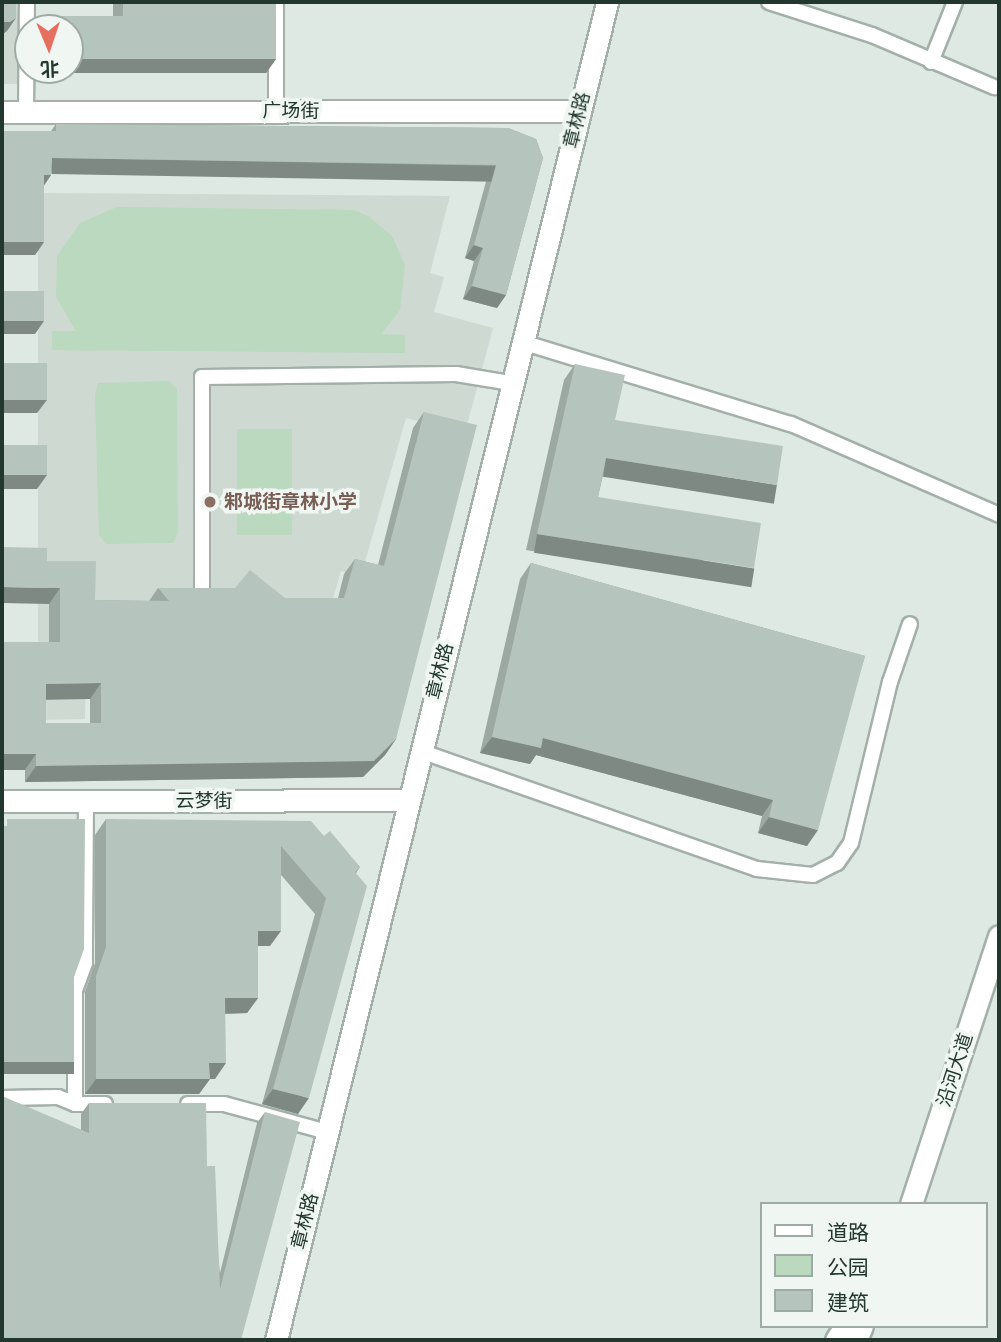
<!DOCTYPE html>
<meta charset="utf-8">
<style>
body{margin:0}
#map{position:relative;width:1001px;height:1342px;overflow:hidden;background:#dfe9e4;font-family:Roboto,"Noto Sans SC",sans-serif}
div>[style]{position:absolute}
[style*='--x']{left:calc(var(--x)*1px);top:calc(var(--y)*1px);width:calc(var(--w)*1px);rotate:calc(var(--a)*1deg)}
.built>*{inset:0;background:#ced9d2;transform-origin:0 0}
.green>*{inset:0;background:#bad9be;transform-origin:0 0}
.roads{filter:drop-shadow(2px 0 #a3b0aa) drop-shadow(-2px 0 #a3b0aa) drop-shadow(0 2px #a3b0aa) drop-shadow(0 -2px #a3b0aa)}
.lane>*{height:14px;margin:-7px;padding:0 7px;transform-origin:7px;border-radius:7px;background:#fff}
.secondary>*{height:21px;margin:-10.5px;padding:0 10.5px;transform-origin:10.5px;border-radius:10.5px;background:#fff}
.wall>*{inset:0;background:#9ca9a2}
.shaded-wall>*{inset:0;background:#7f8984;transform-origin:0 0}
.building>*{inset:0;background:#b5c4bc;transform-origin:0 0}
.dots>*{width:19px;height:19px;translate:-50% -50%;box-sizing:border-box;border:4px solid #f0f6f2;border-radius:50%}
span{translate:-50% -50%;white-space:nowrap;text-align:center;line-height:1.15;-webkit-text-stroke:7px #f0f6f2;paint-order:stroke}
.street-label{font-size:19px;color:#22382f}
.education-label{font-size:19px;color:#785e54;font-weight:700}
.left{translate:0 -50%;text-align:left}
.frame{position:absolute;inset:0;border:4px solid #22382f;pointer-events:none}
.legend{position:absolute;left:760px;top:1202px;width:228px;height:126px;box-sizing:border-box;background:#f0f6f2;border:2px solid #9eaaa4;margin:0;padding:9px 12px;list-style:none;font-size:21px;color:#22382f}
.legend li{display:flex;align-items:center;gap:14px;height:35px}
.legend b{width:35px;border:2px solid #9eaaa4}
.north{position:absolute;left:14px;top:14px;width:70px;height:70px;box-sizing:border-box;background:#f0f6f2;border:2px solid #9eaaa4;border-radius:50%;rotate:178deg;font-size:19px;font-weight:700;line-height:28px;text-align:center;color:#22382f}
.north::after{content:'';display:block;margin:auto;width:24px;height:32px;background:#e76f60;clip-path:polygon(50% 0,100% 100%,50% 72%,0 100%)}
</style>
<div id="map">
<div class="built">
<div style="left:2px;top:2px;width:18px;height:82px"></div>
<div style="clip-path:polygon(38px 193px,450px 196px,430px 273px,444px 277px,434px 312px,493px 328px,465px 433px,406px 418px,361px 576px,341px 571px,315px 663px,86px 664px,85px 719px,38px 720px)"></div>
</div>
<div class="green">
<div style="clip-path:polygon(117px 207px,353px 210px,368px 216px,392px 236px,405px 265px,400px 310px,381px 334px,405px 335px,405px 353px,52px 350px,52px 331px,76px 331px,56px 297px,57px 256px,80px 223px)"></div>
<div style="clip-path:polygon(169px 381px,177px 389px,178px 533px,173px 543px,106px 544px,99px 535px,95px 395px,98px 383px)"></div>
<div style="left:237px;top:429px;width:55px;height:106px"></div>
</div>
<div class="roads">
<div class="lane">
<div style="--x:276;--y:2;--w:109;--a:90"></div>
<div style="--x:769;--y:2;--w:108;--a:17.8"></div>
<div style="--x:872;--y:35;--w:133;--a:23.1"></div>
<div style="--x:931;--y:62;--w:65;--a:-68.2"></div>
<div style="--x:26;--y:112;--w:110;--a:-89.5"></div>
<div style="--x:522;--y:342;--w:281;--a:17"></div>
<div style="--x:791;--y:424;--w:227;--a:23.6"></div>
<div style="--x:202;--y:592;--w:215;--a:-90"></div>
<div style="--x:202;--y:377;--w:254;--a:-0.7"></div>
<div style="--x:456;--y:374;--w:56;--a:9.3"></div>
<div style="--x:420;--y:751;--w:357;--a:19.3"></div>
<div style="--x:757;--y:869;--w:56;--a:6.1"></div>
<div style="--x:813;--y:875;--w:27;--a:-27"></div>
<div style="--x:837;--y:863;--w:24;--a:-55"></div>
<div style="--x:851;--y:843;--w:166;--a:-76.4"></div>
<div style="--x:890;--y:682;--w:61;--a:-71"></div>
<div style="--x:86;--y:801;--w:162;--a:90.4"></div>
<div style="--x:85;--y:963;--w:29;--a:110"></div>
<div style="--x:75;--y:990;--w:114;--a:90"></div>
<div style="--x:75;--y:1104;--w:30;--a:0"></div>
<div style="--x:2;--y:1098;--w:56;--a:-1"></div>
<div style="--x:58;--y:1097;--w:18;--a:22"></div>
<div style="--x:188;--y:1104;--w:36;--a:0"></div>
<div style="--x:224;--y:1104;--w:107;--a:15.2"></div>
</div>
<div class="secondary">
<div style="--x:2;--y:112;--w:577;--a:-0.1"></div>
<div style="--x:2;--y:801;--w:405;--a:-0.1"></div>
<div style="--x:911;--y:1204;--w:282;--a:-71.8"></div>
<div style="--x:276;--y:1340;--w:1378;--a:-76.1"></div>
<div style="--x:836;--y:1340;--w:17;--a:-57"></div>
<div style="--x:856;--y:1340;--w:15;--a:-67"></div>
</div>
</div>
<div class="wall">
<div style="clip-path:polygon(113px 2px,276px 2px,276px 59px,266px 73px,36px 73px,36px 70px,70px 70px,70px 28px,38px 28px,46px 16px,113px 16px)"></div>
<div style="clip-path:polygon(56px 124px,508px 128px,536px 139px,543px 158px,506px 295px,497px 308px,463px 299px,474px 261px,465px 258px,487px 178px,52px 171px,51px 175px,44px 186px,44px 242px,35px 255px,2px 255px,2px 131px,51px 131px)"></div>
<div style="clip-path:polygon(575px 364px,615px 420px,765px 501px,603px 475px,598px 497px,742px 584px,526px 550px,564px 380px)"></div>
<div style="clip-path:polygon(evenodd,424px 412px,396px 739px,385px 755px,363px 777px,25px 782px,25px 770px,49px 642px,49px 604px,47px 561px,95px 600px,149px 601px,158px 588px,285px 598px,338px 598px,344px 574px,355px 559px,378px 565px,413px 428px,424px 412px,46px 699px,90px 699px,90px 723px,46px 723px,46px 699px)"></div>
<div style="clip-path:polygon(531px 563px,865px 656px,807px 846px,758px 833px,762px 816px,536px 755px,530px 764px,480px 753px,520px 579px)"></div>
<div style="clip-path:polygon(106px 819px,324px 836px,360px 867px,356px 873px,298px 1114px,262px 1104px,315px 914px,281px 875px,270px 946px,258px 946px,258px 998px,247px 1013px,225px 1014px,215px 1079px,210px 1079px,199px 1094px,85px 1094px,85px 992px,95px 963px,95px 835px)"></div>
<div style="clip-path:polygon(89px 1103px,207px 1166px,220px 1273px,257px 1123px,265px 1112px,241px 1340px,81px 1130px,81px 1114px)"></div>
</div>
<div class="shaded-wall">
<div style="clip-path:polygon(16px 18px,7px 31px,2px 35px,2px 22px)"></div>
<div style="clip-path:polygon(70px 59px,276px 59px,266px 73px,36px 73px,38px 70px,70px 70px)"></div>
<div style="left:52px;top:158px;width:444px;height:16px;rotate:1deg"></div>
<div style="clip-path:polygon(44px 175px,51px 175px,42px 188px)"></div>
<div style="clip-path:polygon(2px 242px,44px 242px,35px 255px,2px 255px)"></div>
<div style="clip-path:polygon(474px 245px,483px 248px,474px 261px,465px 258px)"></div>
<div style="clip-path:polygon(472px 286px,506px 295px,497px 308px,463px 299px)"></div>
<div style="clip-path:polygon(2px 321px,44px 321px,35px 334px,2px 334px)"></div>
<div style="clip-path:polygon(2px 400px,47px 400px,37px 413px,2px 413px)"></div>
<div style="left:606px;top:458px;width:173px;height:19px;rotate:9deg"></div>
<div style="clip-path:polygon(2px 475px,47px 475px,37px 489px,2px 489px)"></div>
<div style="left:537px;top:534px;width:220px;height:19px;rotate:9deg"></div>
<div style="clip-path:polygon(2px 587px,60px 588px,49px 604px,2px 603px)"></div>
<div style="clip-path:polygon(101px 683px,90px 699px,35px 700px,46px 684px)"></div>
<div style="clip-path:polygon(492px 737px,543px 738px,773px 800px,762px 816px,536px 755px,530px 764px,480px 753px)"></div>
<div style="clip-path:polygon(396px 739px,385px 755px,363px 777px,25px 782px,36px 766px)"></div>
<div style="clip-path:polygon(2px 754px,36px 754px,25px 770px,2px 770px)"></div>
<div style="clip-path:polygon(769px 817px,818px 830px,807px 846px,758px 833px)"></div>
<div style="clip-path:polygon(258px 931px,281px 931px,270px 946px,247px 946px)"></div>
<div style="clip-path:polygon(225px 998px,258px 998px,247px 1013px,214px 1014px)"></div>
<div style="left:2px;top:1062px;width:72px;height:12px"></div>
<div style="clip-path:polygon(209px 1063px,226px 1063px,215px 1079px,210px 1079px,199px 1094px,85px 1094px,96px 1079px)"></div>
<div style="clip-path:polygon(273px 1089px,309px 1098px,298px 1114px,262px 1104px)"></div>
</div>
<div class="building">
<div style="clip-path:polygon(2px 2px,16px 2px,16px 18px,10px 22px,2px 22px)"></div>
<div style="clip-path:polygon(123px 2px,276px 2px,276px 59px,70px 59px,70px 28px,46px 28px,46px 16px,123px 16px)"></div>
<div style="clip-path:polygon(56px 124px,508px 128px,536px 139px,543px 158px,506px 295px,472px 286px,483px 248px,474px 245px,496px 165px,52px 158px,51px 175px,44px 175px,44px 242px,2px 242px,2px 131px,56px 131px)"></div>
<div style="left:2px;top:291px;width:42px;height:30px"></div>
<div style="left:2px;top:363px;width:45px;height:37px"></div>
<div style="clip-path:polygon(575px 364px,625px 375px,615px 420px,783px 446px,777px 485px,606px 458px,598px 497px,761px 523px,754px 568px,537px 534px)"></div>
<div style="clip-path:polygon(evenodd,424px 412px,477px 425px,396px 739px,374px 761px,36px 766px,36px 754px,2px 754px,2px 642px,60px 642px,60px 588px,2px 587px,2px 547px,47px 548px,47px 561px,96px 561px,95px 600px,169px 601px,158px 588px,235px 588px,250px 570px,285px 598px,344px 598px,355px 559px,384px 566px,424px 412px,101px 683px,101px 723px,46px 723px,46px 684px,101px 683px)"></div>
<div style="left:2px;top:445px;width:45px;height:30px"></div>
<div style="clip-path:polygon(531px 563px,865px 656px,818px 830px,769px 817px,773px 800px,543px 738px,541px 748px,492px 737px)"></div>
<div style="clip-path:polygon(7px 819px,85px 819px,84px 949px,74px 977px,74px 1062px,2px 1062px,2px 826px,7px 826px)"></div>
<div style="clip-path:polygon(106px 819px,311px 821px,324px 836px,330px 831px,360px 867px,355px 872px,367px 886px,309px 1098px,273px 1089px,326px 898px,281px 846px,281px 931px,258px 931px,258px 998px,225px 998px,226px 1063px,209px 1063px,210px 1079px,96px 1079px,96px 976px,106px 947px)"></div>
<div style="clip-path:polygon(2px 1096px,89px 1133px,89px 1103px,206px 1103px,207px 1166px,215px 1166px,220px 1289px,265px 1112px,300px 1122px,241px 1340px,2px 1340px)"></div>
</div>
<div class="dots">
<div style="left:210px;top:502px;background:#8d6e63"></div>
</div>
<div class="street-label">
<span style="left:291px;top:111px">广场街</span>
<span style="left:577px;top:120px;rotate:-76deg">章林路</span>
<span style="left:440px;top:671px;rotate:-76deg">章林路</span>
<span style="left:204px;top:801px">云梦街</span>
<span style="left:955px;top:1070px;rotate:-72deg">沿河大道</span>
<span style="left:305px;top:1221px;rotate:-76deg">章林路</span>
</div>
<div class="education-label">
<span class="left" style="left:224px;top:502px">邾城街章林小学</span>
</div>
<div class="frame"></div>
<ul class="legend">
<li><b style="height:9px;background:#fff"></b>道路</li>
<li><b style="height:19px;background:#bad9be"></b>公园</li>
<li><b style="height:19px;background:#b5c4bc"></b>建筑</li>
</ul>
<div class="north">北</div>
</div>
